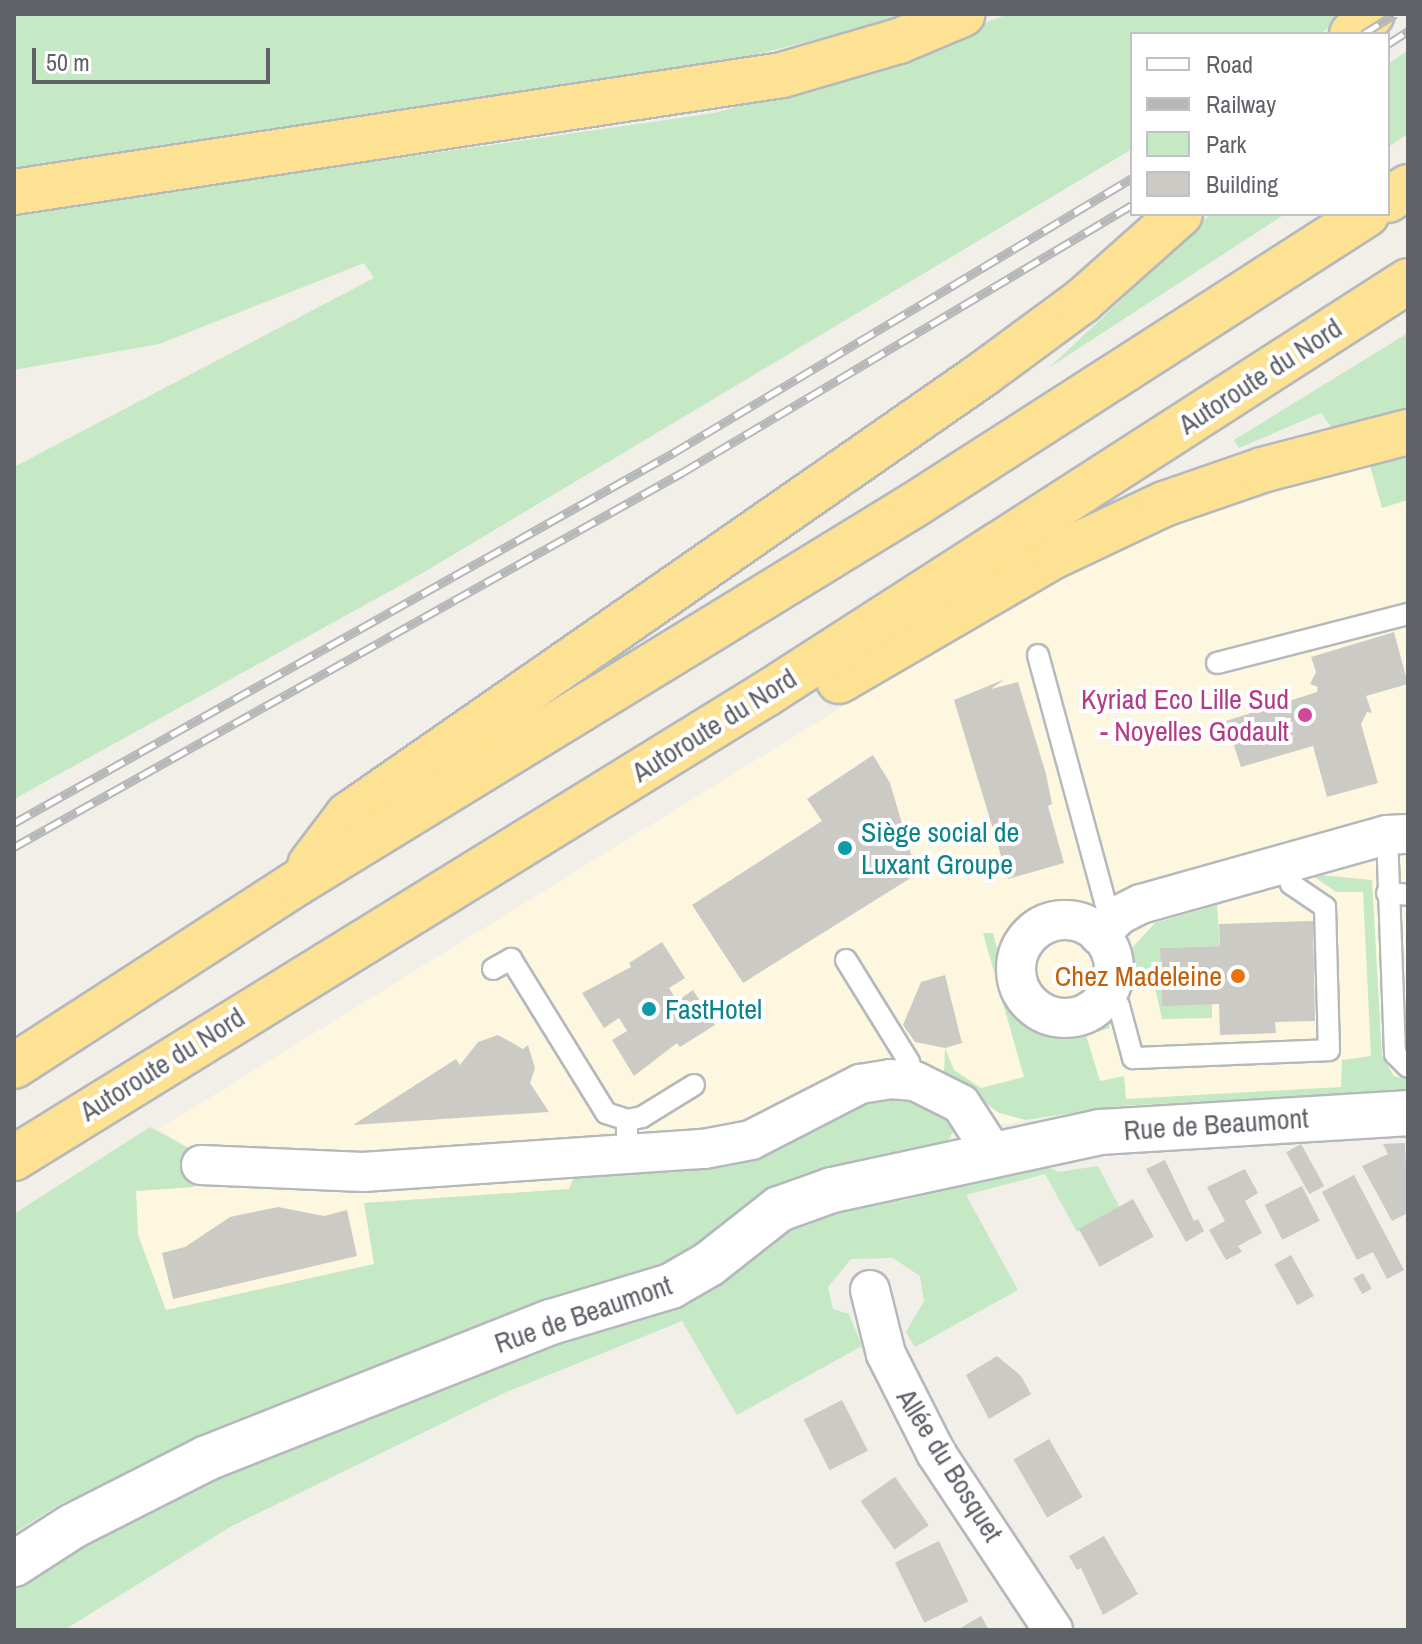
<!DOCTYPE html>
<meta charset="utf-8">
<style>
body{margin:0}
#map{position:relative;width:1422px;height:1644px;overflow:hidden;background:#f1efe8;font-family:"Archivo Narrow",sans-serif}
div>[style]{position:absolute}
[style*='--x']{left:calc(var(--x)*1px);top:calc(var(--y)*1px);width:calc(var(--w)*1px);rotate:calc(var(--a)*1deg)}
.commercial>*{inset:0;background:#fef7e0}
.green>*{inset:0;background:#c5e8c5}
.building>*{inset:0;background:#cccac5;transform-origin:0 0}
.roads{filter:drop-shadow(2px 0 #b5b8bc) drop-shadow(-2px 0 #b5b8bc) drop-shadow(0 2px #b5b8bc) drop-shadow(0 -2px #b5b8bc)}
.service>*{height:20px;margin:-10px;padding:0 10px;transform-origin:10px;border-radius:10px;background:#fff}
.minor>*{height:38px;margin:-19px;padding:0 19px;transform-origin:19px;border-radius:19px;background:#fff}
.minor>.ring{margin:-19px;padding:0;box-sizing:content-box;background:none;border:38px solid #fff;border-radius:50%}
.tertiary>*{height:44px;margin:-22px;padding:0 22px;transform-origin:22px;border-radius:22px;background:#fff}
.motorway>*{height:44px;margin:-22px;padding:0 22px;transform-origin:22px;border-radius:22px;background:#fde293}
.rail>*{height:9px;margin-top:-4.5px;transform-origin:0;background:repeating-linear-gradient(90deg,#fff 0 18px,#b6b7b8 0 36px);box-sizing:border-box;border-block:2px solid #b6b7b8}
.dots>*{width:22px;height:22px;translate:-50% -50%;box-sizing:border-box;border:4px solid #fff;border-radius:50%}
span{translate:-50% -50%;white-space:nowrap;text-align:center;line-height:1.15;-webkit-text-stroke:8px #fff;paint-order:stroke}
.street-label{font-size:28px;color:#5f6368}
.hotel-label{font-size:28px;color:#b23c85}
.right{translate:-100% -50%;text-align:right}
.culture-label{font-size:28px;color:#0d838f}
.left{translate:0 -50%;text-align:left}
.food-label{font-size:28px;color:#c56008}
.frame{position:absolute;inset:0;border:16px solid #5f6368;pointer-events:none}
.legend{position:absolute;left:1130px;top:32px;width:260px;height:184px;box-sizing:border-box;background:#fff;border:2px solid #bfc1c3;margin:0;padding:10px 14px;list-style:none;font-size:24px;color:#5f6368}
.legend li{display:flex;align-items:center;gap:16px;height:40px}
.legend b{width:40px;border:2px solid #bfc1c3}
.scale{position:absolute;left:32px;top:48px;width:238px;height:36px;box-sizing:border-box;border:4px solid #5f6368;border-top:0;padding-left:10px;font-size:24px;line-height:28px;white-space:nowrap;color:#5f6368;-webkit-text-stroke:6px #fff;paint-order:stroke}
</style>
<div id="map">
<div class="commercial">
<div style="clip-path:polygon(1408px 450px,1408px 1091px,1120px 1106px,953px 1132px,953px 1124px,577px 1172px,570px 1189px,364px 1203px,375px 1264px,166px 1310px,138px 1235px,136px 1191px,194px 1187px,193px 1151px,159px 1129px,911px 664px,1126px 541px)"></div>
</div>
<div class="green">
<div style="clip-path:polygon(14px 14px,920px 14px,729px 61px,716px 73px,110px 166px,95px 156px,14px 170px)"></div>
<div style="clip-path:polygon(1008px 14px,1346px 14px,1320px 34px,1132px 34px,1132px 149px,419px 575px,14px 799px,14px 467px,374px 278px,364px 263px,159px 344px,14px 370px,14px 213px,714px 113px,853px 75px)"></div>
<div style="clip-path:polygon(1408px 50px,1408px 134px,1388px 147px,1388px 64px)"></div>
<div style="clip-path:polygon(1210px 214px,1285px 214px,1050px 367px,1192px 233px)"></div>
<div style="clip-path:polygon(1408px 333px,1408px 413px,1334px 431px,1321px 413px,1239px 448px,1234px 440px)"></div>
<div style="clip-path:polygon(1408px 457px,1408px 500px,1382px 508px,1370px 466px)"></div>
<div style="clip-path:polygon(1310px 874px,1372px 880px,1382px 1056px,1394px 1076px,1408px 1079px,1408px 1091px,1120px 1106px,1026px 1120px,999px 1113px,944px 1073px,945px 1048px,954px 1070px,981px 1088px,1024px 1077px,983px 933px,993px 933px,1014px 1012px,1022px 1021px,1046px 1035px,1072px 1038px,1108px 1022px,1110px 1028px,1086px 1035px,1100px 1081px,1124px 1076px,1126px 1099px,1341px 1087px,1342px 1060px,1371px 1056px,1363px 892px,1336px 892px)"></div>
<div style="clip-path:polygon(1217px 905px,1220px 946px,1160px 948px,1162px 1005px,1212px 1004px,1212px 1018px,1162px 1019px,1154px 984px,1129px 988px,1131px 949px,1155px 923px)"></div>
<div style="clip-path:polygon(904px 1095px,945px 1111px,953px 1132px,945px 1146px,670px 1268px,204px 1441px,60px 1504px,14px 1533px,14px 1214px,150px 1127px,194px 1151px,194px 1187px,136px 1191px,138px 1235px,166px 1310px,374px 1264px,364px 1203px,569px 1189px,576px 1172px,835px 1112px,878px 1096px)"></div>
<div style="clip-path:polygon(1043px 1164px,1058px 1172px,1098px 1166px,1120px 1208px,1077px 1232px,1045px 1174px,966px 1195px,1018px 1290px,915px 1347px,906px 1332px,924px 1301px,920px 1276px,893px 1258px,851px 1259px,828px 1287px,833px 1309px,849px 1314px,862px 1346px,737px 1415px,682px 1321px,502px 1394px,230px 1527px,64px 1630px,14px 1630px,14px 1590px,84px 1544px,209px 1482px,559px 1340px,786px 1223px,897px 1192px,900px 1201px)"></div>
</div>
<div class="building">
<div style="clip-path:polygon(1394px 632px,1408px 684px,1366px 696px,1372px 713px,1367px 712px,1361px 724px,1378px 783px,1327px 797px,1313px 746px,1241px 767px,1226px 721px,1317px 692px,1318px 687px,1310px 684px,1316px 672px,1311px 657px)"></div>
<div style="clip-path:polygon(1005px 679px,991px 689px,1018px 682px,1046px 774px,1052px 804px,1048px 806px,1064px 863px,1008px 879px,954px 700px)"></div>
<div style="clip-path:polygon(873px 755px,890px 783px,917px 874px,743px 983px,692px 905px,822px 821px,807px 799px)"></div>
<div style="clip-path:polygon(1313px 921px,1315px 1021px,1275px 1022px,1276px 1033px,1220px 1035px,1219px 1004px,1162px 1006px,1160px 948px,1220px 946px,1219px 924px)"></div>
<div style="clip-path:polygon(662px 942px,685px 978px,669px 988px,677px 1001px,693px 990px,715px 1025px,680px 1047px,677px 1043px,634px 1076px,612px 1040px,627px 1031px,619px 1018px,604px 1028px,582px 993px,631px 967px,629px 963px)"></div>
<div style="clip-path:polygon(945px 975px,962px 1043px,945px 1048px,915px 1042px,903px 1025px,921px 982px)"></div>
<div style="clip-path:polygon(498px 1035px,523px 1049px,528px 1045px,535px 1068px,530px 1083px,549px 1112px,353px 1125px,456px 1059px,460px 1065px,478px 1042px)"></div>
<div style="clip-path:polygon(1405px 1143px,1408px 1213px,1392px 1221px,1362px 1166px,1388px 1154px,1383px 1144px)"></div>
<div style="left:1301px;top:1144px;width:48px;height:17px;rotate:61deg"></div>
<div style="clip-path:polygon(1165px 1160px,1194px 1221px,1198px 1219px,1204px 1231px,1186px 1242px,1146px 1169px)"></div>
<div style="clip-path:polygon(1245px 1169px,1258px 1193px,1245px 1201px,1262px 1233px,1238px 1246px,1242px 1252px,1226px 1260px,1209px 1230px,1225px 1221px,1207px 1187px)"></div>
<div style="clip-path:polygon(1354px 1175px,1404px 1270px,1387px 1279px,1373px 1252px,1357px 1260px,1322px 1192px)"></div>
<div style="left:1302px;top:1186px;width:39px;height:42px;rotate:63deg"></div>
<div style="left:1133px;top:1199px;width:43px;height:62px;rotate:61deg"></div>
<div style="clip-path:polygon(278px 1207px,324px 1216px,347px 1210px,357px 1256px,173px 1299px,162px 1253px,185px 1247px,230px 1217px)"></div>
<div style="left:1291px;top:1255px;width:47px;height:19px;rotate:61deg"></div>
<div style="left:1363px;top:1273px;width:18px;height:11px;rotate:61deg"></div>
<div style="clip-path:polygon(997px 1356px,1021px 1376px,1031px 1394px,989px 1419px,966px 1375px)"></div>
<div style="left:842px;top:1400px;width:57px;height:43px;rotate:63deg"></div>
<div style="left:1049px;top:1439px;width:67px;height:41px;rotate:60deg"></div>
<div style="left:895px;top:1477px;width:59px;height:42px;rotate:55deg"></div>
<div style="clip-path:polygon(1104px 1536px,1138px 1594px,1103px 1615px,1081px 1568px,1077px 1570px,1069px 1556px)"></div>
<div style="left:939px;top:1541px;width:67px;height:49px;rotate:64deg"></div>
<div style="clip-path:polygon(981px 1616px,989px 1630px,957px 1630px)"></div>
</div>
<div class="roads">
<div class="service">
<div style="--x:1038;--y:655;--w:278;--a:74.8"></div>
<div style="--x:1217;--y:663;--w:197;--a:-14.4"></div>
<div style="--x:1387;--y:835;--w:219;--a:87.9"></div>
<div style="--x:1395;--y:1054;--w:18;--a:45"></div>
<div style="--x:1387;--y:893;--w:21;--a:5"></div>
<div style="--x:846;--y:960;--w:120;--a:58.3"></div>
<div style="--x:909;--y:1062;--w:20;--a:72"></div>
<div style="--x:493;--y:969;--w:21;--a:-29"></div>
<div style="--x:511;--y:959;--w:181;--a:58.3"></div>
<div style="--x:606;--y:1113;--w:22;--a:18"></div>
<div style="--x:627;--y:1120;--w:34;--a:90"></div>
<div style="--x:1108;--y:991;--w:19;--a:54"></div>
<div style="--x:1119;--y:1006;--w:54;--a:74.9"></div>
<div style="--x:1133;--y:1058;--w:196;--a:-2.3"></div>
<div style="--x:1329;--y:1050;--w:143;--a:-91.6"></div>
<div style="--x:1325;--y:907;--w:41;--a:-145.9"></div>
<div style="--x:1291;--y:884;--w:23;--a:-108"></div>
<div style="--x:627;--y:1120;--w:15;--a:-11"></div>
<div style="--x:642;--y:1117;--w:61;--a:-31.6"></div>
</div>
<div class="minor">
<div class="ring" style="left:1016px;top:920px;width:60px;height:60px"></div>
<div style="--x:1099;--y:935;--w:28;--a:-45"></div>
<div style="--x:1119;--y:915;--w:25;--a:-27"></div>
<div style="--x:1141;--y:904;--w:255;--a:-15.7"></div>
<div style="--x:1387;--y:835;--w:21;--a:-3"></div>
<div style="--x:201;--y:1165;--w:162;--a:2.5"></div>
<div style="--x:363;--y:1172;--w:342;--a:-3.9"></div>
<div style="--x:704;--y:1149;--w:48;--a:-10.8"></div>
<div style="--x:751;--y:1140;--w:123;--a:-27.2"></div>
<div style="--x:860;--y:1084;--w:30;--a:-9"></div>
<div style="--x:890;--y:1079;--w:25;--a:5"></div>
<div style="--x:915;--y:1081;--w:51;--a:26.6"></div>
<div style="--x:961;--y:1104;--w:57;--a:57.1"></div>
<div style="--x:870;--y:1290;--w:66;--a:76"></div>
<div style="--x:886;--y:1354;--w:111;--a:63.2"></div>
<div style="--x:936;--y:1453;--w:212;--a:56.5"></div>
</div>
<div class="tertiary">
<div style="--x:14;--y:1564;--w:70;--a:-32.8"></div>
<div style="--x:73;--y:1526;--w:150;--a:-26.9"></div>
<div style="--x:207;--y:1458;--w:370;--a:-21.6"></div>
<div style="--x:551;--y:1322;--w:125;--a:-16.7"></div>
<div style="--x:671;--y:1286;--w:44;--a:-30.1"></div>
<div style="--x:709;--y:1264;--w:89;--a:-38.2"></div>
<div style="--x:779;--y:1209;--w:56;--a:-19.7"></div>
<div style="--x:832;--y:1190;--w:274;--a:-12.2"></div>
<div style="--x:1100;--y:1132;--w:309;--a:-3.5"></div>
</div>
<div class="motorway">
<div style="--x:1352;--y:34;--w:28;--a:-45"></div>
<div style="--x:14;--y:192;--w:777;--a:-8.66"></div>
<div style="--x:782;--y:75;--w:122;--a:-16.2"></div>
<div style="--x:899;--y:41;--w:69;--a:-22.9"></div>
<div style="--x:1388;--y:200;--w:24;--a:-33"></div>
<div style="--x:839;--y:681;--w:249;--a:-30.2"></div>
<div style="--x:1054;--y:556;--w:122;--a:-25.3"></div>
<div style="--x:1164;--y:504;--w:104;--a:-19.1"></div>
<div style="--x:1262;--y:470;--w:151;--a:-14.6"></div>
<div style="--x:310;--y:865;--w:63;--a:-52.8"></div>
<div style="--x:348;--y:815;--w:773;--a:-34.78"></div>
<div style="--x:983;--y:374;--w:123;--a:-36.4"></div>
<div style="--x:1082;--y:301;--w:131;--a:-41.6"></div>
<div style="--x:14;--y:1066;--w:337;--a:-32.9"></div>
<div style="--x:297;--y:883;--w:724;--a:-31.49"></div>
<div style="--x:914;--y:505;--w:538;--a:-32.72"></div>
<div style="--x:14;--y:1158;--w:884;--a:-31.68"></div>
<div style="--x:766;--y:694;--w:763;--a:-32.75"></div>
</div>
</div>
<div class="rail">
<div style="--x:1363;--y:34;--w:38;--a:-32"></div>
<div style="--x:1388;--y:44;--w:24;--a:-33"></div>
<div style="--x:14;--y:823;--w:756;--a:-29.31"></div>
<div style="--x:673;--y:453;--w:535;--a:-30.93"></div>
<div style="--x:14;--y:847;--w:767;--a:-29.27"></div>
<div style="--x:683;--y:472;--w:522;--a:-30.74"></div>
</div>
<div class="dots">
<div style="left:1305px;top:715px;background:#d1479c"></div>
<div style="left:845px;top:848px;background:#0f9aa8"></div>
<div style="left:1238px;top:976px;background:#e8710a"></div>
<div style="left:649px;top:1009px;background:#0f9aa8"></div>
</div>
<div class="street-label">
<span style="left:1260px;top:376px;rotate:-33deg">Autoroute du Nord</span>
<span style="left:714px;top:725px;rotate:-32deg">Autoroute du Nord</span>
<span style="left:162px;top:1064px;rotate:-32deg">Autoroute du Nord</span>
<span style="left:1216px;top:1124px;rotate:-4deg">Rue de Beaumont</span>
<span style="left:583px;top:1314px;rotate:-19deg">Rue de Beaumont</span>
<span style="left:950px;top:1465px;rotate:58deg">Allée du Bosquet</span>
</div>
<div class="hotel-label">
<span class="right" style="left:1289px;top:715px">Kyriad Eco Lille Sud<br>- Noyelles Godault</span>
</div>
<div class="culture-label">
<span class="left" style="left:861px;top:848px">Siège social de<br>Luxant Groupe</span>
<span class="left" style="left:665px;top:1009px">FastHotel</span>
</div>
<div class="food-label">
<span class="right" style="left:1222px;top:976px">Chez Madeleine</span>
</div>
<div class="frame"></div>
<ul class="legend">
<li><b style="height:10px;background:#fff"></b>Road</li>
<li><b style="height:10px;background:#b6b7b8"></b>Railway</li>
<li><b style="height:22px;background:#c5e8c5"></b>Park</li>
<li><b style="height:22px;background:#cccac5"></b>Building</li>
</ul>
<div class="scale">50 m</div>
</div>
